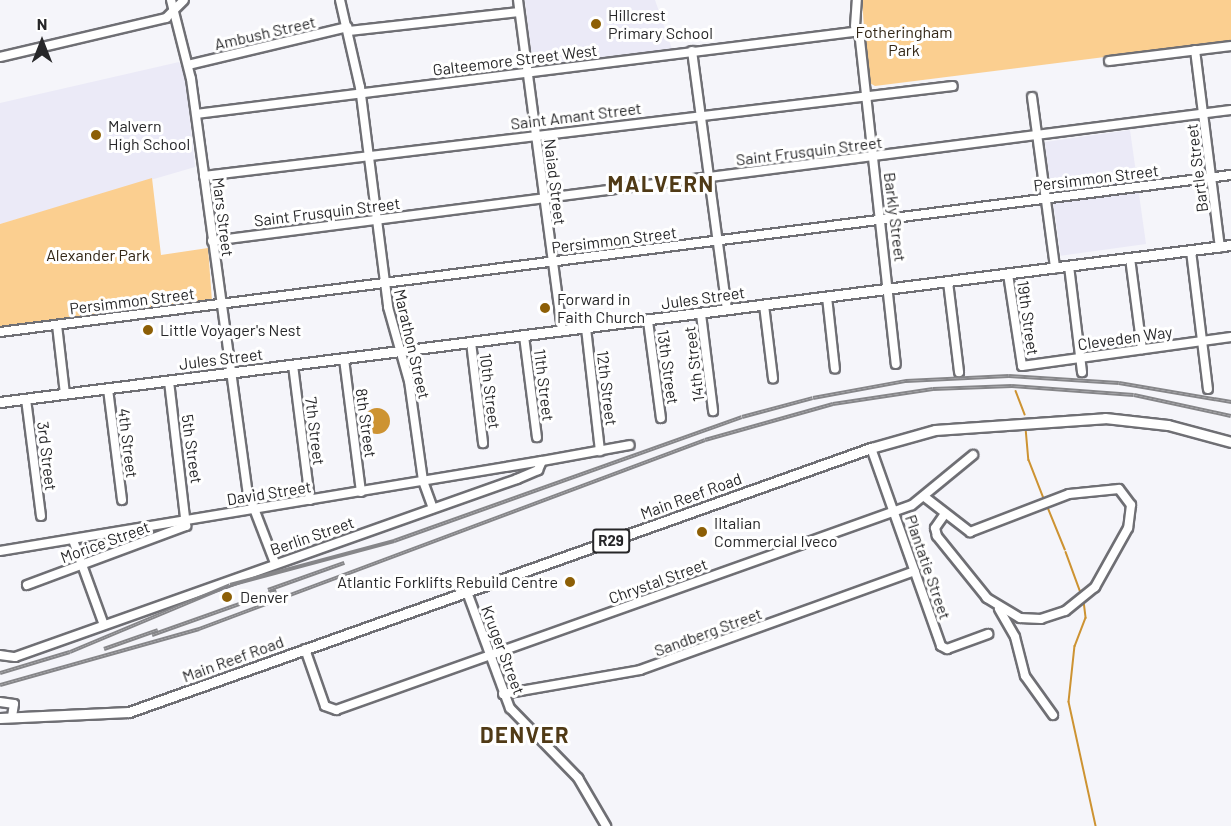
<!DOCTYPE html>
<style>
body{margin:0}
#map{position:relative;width:1231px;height:826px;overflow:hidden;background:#f5f5fa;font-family:Barlow,sans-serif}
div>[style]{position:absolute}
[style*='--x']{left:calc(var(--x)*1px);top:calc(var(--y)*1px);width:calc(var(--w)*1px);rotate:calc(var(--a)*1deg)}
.built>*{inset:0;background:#ebeaf7;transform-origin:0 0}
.green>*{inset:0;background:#fbcf90}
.water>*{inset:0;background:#cd9332}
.round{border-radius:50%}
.stream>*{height:1.5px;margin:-0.75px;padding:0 0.75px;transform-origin:0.75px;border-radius:0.75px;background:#cd9332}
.roads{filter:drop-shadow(2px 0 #6f6f74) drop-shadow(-2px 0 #6f6f74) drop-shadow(0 2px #6f6f74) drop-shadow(0 -2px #6f6f74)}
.minor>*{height:8px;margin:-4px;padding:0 4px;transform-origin:4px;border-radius:4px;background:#fff}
.major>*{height:9px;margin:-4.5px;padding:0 4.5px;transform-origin:4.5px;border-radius:4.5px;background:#fff}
.rail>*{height:4px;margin-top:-2px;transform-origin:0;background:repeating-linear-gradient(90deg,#fff 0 4.5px,#868689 0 9px);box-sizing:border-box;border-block:2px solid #868689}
.dots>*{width:16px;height:16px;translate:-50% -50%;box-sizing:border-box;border:3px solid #fff;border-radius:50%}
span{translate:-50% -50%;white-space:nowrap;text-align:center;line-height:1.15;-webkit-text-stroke:6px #fff;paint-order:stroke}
.shield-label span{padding:2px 4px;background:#fff;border:2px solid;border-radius:4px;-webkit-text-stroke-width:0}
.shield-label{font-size:15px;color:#272729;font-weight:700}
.poi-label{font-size:16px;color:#272729}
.left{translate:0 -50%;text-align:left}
.right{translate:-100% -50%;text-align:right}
.park-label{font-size:16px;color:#332717}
.street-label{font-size:16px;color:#272729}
.district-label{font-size:22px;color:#503a16;font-weight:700;letter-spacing:1.5px}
.north{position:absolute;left:12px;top:12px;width:60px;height:60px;-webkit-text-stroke:4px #fff;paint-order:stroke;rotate:0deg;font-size:16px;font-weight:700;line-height:24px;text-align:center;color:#272729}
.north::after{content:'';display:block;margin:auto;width:21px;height:27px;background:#272729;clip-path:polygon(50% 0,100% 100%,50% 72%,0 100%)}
</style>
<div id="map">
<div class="built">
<div style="clip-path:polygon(525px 0,655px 0,672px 49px,533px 65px)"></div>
<div style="clip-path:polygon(179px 62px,185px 75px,195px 167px,0 224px,0 103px)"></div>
<div style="left:1130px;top:130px;width:115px;height:86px;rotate:82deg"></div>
</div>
<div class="green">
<div style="clip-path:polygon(1231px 0,1231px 41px,875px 86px,868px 82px,862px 0)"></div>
<div style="clip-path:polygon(152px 178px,161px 255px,208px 248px,212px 301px,0 327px,0 224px)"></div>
</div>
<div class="water">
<div class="round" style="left:364px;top:408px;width:26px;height:26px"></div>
</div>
<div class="stream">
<div style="--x:1016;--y:391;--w:25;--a:69"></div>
<div style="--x:1026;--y:428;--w:32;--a:85"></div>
<div style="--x:1029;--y:460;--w:44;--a:68.7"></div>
<div style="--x:1047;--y:505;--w:48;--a:67.8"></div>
<div style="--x:1066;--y:552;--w:44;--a:69.9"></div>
<div style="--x:1084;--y:601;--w:17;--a:83"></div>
<div style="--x:1086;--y:618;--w:30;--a:111"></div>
<div style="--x:1075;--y:646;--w:56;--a:96.1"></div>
<div style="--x:1069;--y:702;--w:127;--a:77.7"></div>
</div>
<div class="roads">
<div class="minor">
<div style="--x:171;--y:0;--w:81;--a:75.8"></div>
<div style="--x:191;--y:79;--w:418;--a:82.2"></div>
<div style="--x:248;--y:493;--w:75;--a:68.9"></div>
<div style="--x:340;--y:0;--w:89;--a:77.1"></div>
<div style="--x:360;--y:87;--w:222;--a:82.7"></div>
<div style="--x:388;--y:307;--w:77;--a:74.2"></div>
<div style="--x:409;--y:381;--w:101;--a:82"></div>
<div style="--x:423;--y:481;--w:29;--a:70"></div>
<div style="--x:518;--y:0;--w:334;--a:82.4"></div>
<div style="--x:855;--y:26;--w:26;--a:-86"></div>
<div style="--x:349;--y:31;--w:171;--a:-6.4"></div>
<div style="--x:859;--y:31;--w:335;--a:83.7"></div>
<div style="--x:1195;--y:50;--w:199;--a:82.8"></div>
<div style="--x:692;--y:51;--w:261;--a:82.3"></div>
<div style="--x:0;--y:57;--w:171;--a:-13.2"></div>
<div style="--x:166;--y:18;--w:25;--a:-45"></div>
<div style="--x:1109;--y:61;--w:123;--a:-7"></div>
<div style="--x:188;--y:65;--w:164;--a:-13.4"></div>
<div style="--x:1032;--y:97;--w:173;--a:82.3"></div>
<div style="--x:196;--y:114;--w:662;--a:-7.11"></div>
<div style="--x:204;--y:176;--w:754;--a:-6.85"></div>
<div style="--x:212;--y:241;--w:1027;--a:-7.33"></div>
<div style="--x:1191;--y:251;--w:139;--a:83"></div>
<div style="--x:1130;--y:258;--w:92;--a:82.5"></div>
<div style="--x:1069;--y:266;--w:107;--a:83"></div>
<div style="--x:1008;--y:274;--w:93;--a:81.3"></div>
<div style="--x:1022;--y:366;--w:211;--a:-7.9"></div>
<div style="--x:948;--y:282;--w:91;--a:83"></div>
<div style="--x:827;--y:297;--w:72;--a:83.7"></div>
<div style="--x:764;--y:305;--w:74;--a:83"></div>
<div style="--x:701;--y:314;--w:98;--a:82.9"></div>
<div style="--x:648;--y:321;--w:98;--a:82.4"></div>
<div style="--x:57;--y:325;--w:69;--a:83.4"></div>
<div style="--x:586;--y:328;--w:124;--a:83.5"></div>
<div style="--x:0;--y:332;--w:1241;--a:-7.27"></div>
<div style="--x:524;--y:336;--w:102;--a:82.7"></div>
<div style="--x:471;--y:342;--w:102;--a:83.2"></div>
<div style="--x:344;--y:359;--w:134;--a:82.7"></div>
<div style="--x:293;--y:365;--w:136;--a:82.8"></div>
<div style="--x:108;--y:389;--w:112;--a:82.8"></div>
<div style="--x:26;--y:399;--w:118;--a:82.7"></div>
<div style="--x:871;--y:448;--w:210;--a:70.5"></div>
<div style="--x:941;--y:646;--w:7;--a:27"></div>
<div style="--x:947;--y:649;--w:44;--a:-20.1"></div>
<div style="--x:926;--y:498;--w:56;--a:37.7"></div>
<div style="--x:970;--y:532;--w:106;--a:-21"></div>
<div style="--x:1069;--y:494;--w:50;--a:-5.7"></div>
<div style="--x:1119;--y:489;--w:20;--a:53"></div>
<div style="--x:1131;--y:505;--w:23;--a:97"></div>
<div style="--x:1128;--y:528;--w:68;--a:119.2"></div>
<div style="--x:1095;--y:587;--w:38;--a:141"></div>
<div style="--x:1065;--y:611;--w:25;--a:162"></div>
<div style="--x:1041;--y:619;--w:21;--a:-177"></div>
<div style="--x:1020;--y:618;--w:39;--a:-149"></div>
<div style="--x:987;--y:598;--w:80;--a:-128.9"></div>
<div style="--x:937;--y:536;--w:8;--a:-104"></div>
<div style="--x:935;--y:528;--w:16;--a:-55"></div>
<div style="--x:73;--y:540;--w:90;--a:70"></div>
<div style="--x:0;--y:551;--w:549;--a:-9.43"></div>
<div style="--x:27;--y:585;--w:170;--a:-20.4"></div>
<div style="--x:186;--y:526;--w:146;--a:-96.7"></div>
<div style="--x:467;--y:592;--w:124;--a:69.7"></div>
<div style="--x:510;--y:708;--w:98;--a:45.8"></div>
<div style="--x:578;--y:778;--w:56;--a:59.7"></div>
<div style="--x:999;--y:609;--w:32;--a:60"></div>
<div style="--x:1015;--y:637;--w:40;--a:75.6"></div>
<div style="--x:1025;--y:676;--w:48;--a:54.3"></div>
<div style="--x:305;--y:649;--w:60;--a:70.7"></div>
<div style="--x:325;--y:706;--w:12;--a:20"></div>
<div style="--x:336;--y:710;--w:611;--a:-19.59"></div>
<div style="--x:912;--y:505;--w:79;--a:-39.3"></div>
<div style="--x:0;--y:655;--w:15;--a:8"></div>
<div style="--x:15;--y:657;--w:533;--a:-19.52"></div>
<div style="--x:517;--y:479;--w:23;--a:-23"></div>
<div style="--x:538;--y:470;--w:10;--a:-66"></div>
<div style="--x:542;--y:461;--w:89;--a:-10.3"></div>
<div style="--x:503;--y:694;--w:139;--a:-9.9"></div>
<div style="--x:640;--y:670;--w:292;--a:-19.8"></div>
<div style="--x:0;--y:702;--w:14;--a:8"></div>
<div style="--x:14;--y:704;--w:13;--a:99"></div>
</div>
<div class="major">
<div style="--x:0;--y:402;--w:1241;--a:-7.27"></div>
<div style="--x:0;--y:718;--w:129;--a:-2.7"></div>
<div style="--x:129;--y:712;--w:788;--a:-19.59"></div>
<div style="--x:871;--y:448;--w:66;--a:-15.7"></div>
<div style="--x:935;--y:430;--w:170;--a:-4"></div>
<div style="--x:1105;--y:418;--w:63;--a:6.3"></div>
<div style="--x:1168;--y:425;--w:65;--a:15.1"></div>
</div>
</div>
<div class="rail">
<div style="--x:268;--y:590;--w:81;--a:-19.6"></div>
<div style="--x:152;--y:635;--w:132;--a:-19.5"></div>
<div style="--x:104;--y:649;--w:57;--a:-19.4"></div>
<div style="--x:0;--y:673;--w:73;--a:-16.7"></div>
<div style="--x:70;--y:652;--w:173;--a:-22.7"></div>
<div style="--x:230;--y:585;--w:170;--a:-15"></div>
<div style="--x:394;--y:541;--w:369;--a:-19.6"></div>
<div style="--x:742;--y:417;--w:73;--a:-15"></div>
<div style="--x:813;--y:398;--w:95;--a:-10.4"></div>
<div style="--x:906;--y:381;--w:103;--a:-2.8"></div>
<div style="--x:1009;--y:376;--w:110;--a:3.6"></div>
<div style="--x:1119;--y:383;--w:114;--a:9.6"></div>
<div style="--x:0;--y:685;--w:207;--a:-15.7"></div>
<div style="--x:199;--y:629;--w:540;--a:-20.48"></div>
<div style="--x:705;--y:440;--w:133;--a:-15.7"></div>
<div style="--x:833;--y:404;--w:101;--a:-8.5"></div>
<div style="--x:933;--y:389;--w:79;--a:-2.2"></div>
<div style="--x:1012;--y:386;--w:122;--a:4.2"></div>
<div style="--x:1134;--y:395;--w:99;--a:12.2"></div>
</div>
<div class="dots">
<div style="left:596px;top:24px;background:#8d5f06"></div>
<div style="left:96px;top:135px;background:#8d5f06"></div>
<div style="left:545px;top:308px;background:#8d5f06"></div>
<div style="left:148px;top:330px;background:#8d5f06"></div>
<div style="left:702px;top:532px;background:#8d5f06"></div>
<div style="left:570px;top:582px;background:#8d5f06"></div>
<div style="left:227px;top:597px;background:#8d5f06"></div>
</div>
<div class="shield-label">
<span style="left:611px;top:541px">R29</span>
</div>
<div class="poi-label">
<span class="left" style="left:608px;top:24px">Hillcrest<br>Primary School</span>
<span class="left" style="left:108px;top:135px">Malvern<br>High School</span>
<span class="left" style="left:557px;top:308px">Forward in<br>Faith Church</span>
<span class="left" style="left:160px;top:330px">Little Voyager's Nest</span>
<span class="left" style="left:714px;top:532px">IItalian<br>Commercial Iveco</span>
<span class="right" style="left:558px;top:582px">Atlantic Forklifts Rebuild Centre</span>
<span class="left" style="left:240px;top:597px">Denver</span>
</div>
<div class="park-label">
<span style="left:904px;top:41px">Fotheringham<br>Park</span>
<span style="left:98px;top:255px">Alexander Park</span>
</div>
<div class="street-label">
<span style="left:265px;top:33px;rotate:-13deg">Ambush Street</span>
<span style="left:515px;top:60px;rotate:-7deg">Galteemore Street West</span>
<span style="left:576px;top:116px;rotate:-7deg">Saint Amant Street</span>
<span style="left:809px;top:151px;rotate:-7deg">Saint Frusquin Street</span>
<span style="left:1197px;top:168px;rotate:-97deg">Bartle Street</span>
<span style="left:1096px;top:178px;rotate:-7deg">Persimmon Street</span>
<span style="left:555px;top:182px;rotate:83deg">Naiad Street</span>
<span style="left:327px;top:212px;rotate:-7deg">Saint Frusquin Street</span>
<span style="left:223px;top:217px;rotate:83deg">Mars Street</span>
<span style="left:895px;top:217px;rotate:83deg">Barkly Street</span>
<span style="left:614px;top:240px;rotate:-7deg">Persimmon Street</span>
<span style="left:703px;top:298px;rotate:-8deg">Jules Street</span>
<span style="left:132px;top:301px;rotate:-7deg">Persimmon Street</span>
<span style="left:1028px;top:318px;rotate:82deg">19th Street</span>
<span style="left:1125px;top:338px;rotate:-8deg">Cleveden Way</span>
<span style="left:412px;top:344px;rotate:77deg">Marathon Street</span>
<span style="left:221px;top:359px;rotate:-7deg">Jules Street</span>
<span style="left:694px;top:364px;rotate:-97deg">14th Street</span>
<span style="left:668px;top:367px;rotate:82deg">13th Street</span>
<span style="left:544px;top:385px;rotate:83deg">11th Street</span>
<span style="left:607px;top:388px;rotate:83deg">12th Street</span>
<span style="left:490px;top:391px;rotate:83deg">10th Street</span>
<span style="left:366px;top:423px;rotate:82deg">8th Street</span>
<span style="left:315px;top:431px;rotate:83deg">7th Street</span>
<span style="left:128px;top:443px;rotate:83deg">4th Street</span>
<span style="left:192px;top:449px;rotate:82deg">5th Street</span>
<span style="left:47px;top:456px;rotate:83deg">3rd Street</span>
<span style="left:269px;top:493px;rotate:-9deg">David Street</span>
<span style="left:691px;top:496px;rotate:-20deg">Main Reef Road</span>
<span style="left:312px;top:536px;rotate:-19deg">Berlin Street</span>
<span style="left:105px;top:542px;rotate:-20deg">Morice Street</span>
<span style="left:928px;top:567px;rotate:71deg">Plantatie Street</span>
<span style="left:658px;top:581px;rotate:-20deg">Chrystal Street</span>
<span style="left:708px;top:632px;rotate:-20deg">Sandberg Street</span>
<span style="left:503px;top:650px;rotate:69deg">Kruger Street</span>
<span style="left:233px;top:659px;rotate:-20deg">Main Reef Road</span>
</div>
<div class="district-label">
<span style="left:661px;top:184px">MALVERN</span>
<span style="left:525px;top:735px">DENVER</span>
</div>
<div class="north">N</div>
</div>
